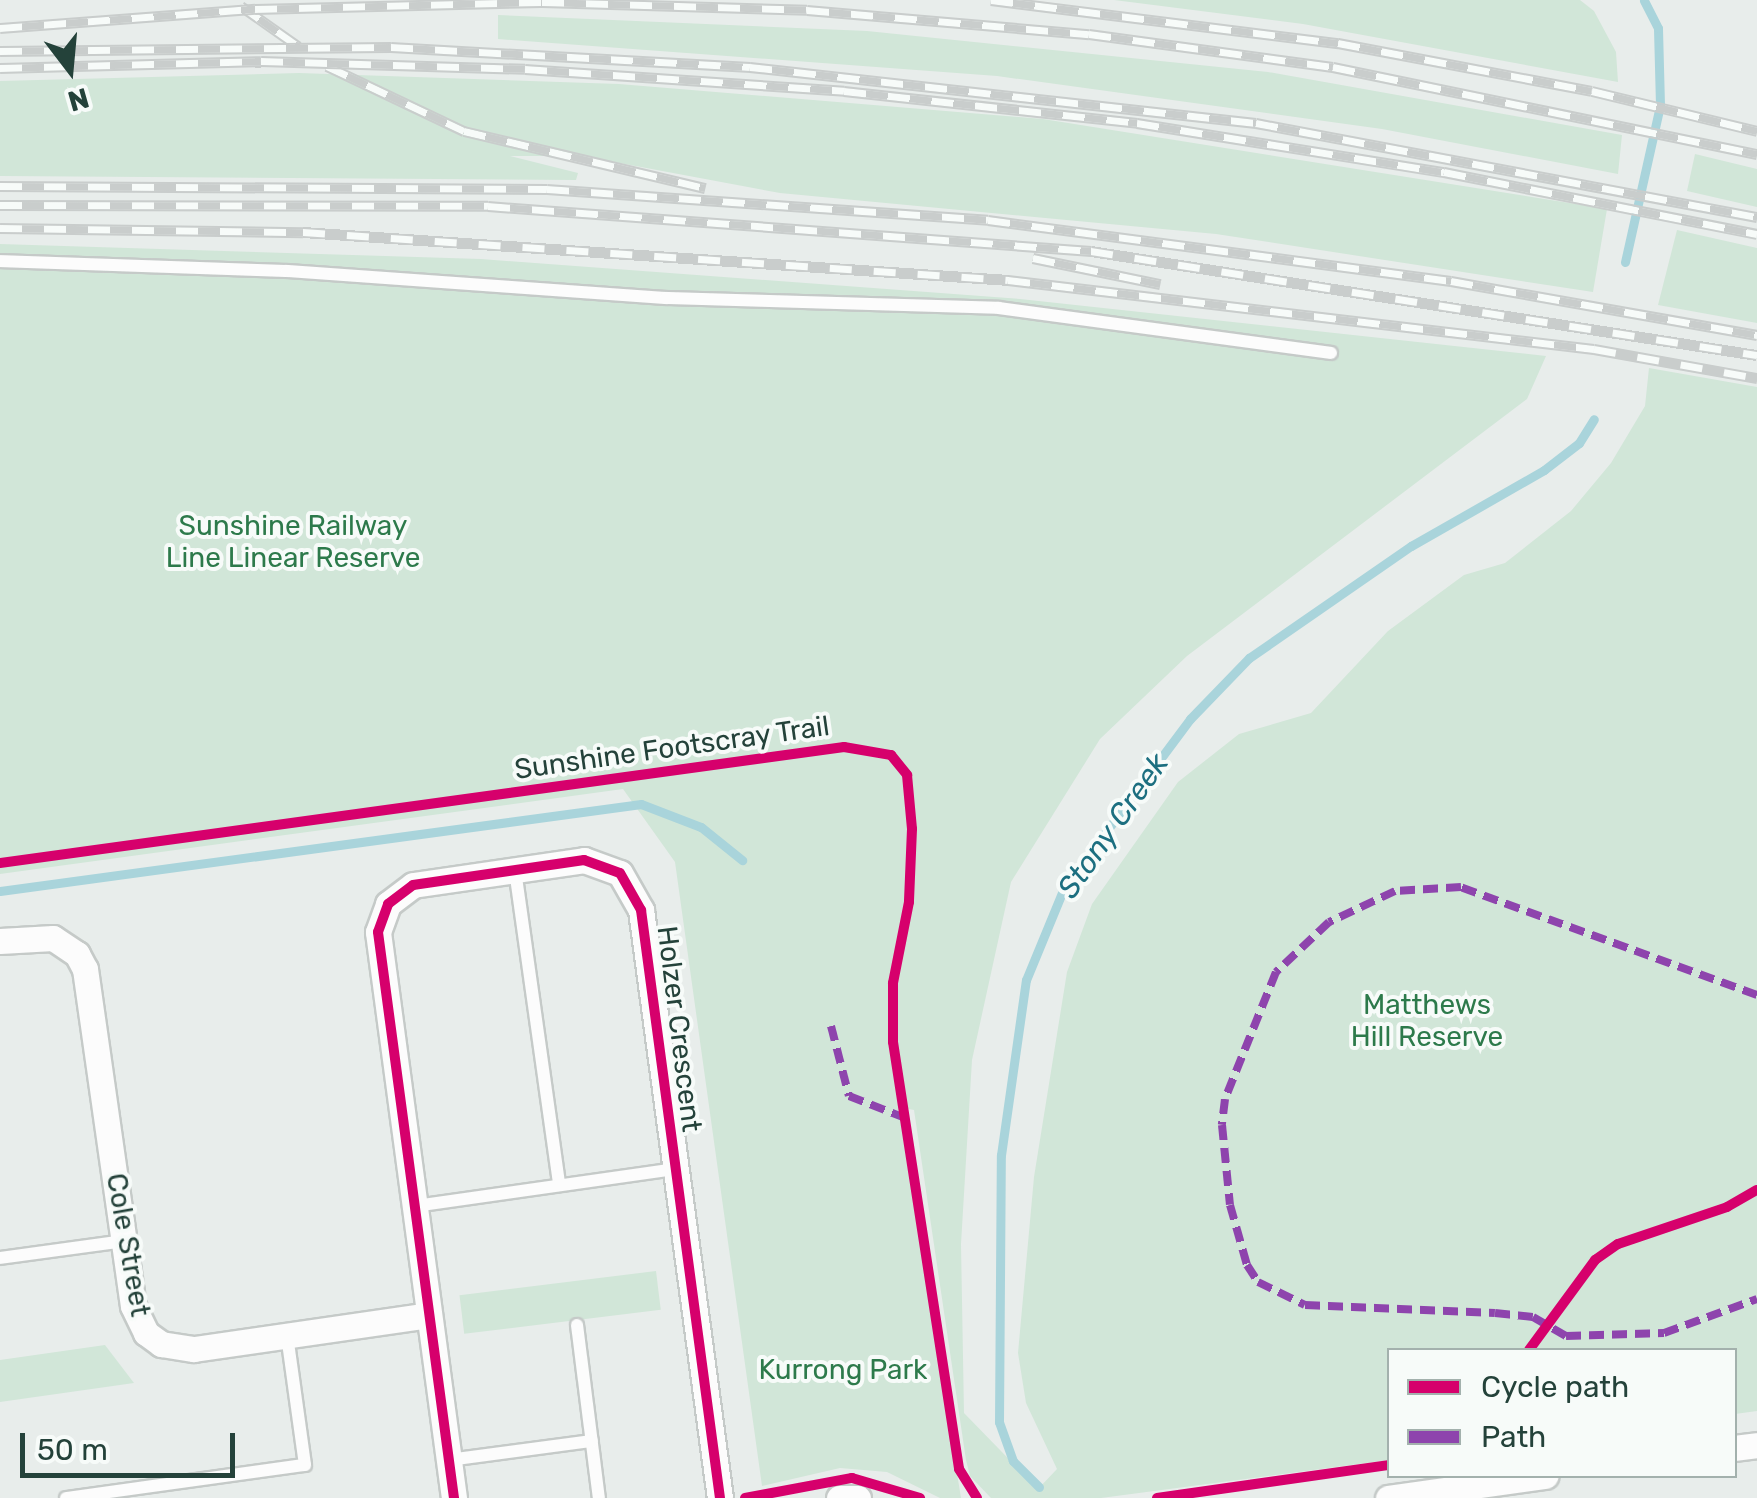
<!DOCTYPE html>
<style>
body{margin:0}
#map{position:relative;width:1757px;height:1498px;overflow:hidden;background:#e8edeb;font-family:Rubik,sans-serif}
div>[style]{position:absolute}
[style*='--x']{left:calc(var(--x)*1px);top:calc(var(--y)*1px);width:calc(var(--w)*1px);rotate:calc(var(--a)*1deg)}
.green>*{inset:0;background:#d1e6d8;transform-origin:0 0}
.stream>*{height:9px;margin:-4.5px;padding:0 4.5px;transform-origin:4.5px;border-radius:4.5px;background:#a9d4db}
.roads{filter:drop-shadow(2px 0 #c5cac8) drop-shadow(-2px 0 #c5cac8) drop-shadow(0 2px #c5cac8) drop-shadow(0 -2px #c5cac8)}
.lane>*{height:12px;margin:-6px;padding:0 6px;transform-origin:6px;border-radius:6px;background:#fcfcfc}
.street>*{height:25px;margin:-12.5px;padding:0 12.5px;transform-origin:12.5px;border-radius:12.5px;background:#fcfcfc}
.rail>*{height:11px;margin-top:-5.5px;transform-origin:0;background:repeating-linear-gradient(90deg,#f7fbf9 0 22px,#c9cdcc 0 44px);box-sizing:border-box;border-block:2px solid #c9cdcc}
.quiet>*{height:8px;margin-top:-4px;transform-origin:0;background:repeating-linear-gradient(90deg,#8e44ad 0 15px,transparent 0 23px)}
.cycleway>*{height:10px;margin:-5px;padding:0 5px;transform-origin:5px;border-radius:5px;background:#d6006c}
span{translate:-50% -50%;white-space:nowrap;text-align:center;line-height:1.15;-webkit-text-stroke:8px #f7fbf9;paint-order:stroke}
.park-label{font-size:28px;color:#2d7a4b}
.street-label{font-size:28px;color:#24423a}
.water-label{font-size:30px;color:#1c6f80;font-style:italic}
.legend{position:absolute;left:1387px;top:1348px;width:350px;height:130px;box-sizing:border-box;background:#f7fbf9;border:2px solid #a3b1ad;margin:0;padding:12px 18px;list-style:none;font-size:30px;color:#24423a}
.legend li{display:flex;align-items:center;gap:20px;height:50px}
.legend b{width:50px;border:2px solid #a3b1ad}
.north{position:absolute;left:20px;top:20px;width:100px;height:100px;-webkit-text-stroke:8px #f7fbf9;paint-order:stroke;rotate:164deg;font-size:28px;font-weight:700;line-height:40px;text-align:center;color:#24423a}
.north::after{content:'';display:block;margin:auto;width:35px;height:45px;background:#24423a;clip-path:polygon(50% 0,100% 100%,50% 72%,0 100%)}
.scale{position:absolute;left:20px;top:1433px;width:215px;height:45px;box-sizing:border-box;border:5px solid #24423a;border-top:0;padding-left:12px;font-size:30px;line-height:35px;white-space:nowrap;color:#24423a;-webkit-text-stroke:8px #f7fbf9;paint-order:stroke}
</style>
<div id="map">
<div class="green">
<div style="clip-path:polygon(1114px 0,1580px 0,1594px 11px,1616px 52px,1618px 82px,1303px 24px)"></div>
<div style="clip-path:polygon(498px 15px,867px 31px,1268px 72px,1622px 135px,1618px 174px,1382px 129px,997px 76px,498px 39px)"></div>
<div style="clip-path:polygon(299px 73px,619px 84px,1043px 119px,1607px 209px,1593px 292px,1216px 234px,780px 193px,582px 156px,510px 156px,578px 173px,576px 180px,0 176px,0 81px)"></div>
<div style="clip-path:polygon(1695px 154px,1757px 169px,1757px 207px,1687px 191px)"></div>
<div style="clip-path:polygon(1677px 230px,1757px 248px,1757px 323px,1658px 305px)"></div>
<div style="clip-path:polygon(0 244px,481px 259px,1020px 299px,1546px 356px,1527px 399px,1187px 656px,1100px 739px,1011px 882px,972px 1060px,961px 1244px,964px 1413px,1038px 1489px,1057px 1469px,1026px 1403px,1018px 1353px,1034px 1177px,1067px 972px,1092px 904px,1178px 782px,1239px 734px,1311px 713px,1388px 631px,1464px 575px,1505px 563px,1571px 511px,1611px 463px,1645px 406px,1649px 368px,1757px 387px,1757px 1411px,1735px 1414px,1734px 1350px,1390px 1350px,1389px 1460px,1101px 1498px,991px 1498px,970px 1476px,966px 1460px,914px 1110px,898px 1107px,961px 1498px,940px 1498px,887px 1472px,840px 1468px,762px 1486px,675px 862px,623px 789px,0 874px)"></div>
<div style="left:656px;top:1271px;width:39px;height:198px;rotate:83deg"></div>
<div style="clip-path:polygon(105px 1345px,134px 1383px,0 1402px,0 1360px)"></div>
</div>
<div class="stream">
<div style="--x:1625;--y:262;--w:161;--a:-77.4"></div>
<div style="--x:1660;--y:105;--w:77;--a:-91.5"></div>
<div style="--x:1658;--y:28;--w:31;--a:-117"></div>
<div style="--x:0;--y:891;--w:647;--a:-7.73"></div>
<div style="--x:641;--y:804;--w:64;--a:21"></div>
<div style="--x:701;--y:827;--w:53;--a:38.8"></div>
<div style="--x:1039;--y:1487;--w:37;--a:-135"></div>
<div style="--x:1013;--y:1461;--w:41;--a:-109.7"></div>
<div style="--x:999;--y:1422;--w:267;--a:-89.6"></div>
<div style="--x:1001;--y:1155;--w:177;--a:-81.9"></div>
<div style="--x:1026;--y:980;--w:100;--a:-67.6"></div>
<div style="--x:1064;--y:888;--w:211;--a:-53.3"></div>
<div style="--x:1190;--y:719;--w:85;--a:-46"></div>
<div style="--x:1249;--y:658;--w:197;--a:-34.7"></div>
<div style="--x:1411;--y:546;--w:153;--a:-29.7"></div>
<div style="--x:1544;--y:470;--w:44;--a:-37.6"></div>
<div style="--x:1579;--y:443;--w:28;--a:-58"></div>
</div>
<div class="roads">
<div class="lane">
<div style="--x:0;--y:261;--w:287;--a:2"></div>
<div style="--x:287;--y:271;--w:380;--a:4.1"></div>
<div style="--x:666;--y:298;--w:333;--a:1.7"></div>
<div style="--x:999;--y:308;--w:335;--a:7.7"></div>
<div style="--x:515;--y:870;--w:318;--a:82"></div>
<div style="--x:415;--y:1206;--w:263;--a:-8.1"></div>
<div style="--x:0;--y:1258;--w:125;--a:-7.8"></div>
<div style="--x:577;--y:1325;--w:174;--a:82.8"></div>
<div style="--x:449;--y:1460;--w:144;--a:-7.6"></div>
<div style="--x:66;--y:1498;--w:241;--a:-7.9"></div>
<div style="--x:305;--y:1465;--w:130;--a:-97.9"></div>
</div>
<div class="street">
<div style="--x:0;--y:941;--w:53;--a:-3.2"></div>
<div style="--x:53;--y:938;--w:29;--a:34"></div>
<div style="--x:77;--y:954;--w:17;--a:62"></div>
<div style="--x:85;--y:969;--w:340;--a:81.9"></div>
<div style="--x:133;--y:1306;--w:30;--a:64"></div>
<div style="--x:146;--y:1333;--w:19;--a:36"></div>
<div style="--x:161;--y:1344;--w:33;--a:9"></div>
<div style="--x:194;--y:1349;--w:237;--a:-8.2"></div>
<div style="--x:1734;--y:1448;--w:23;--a:-7"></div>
<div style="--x:454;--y:1498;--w:571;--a:-97.65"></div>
<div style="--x:378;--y:932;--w:30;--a:-70"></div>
<div style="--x:388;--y:904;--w:31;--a:-37"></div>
<div style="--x:413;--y:885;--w:173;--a:-8.3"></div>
<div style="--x:584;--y:860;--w:38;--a:20"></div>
<div style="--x:620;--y:873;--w:43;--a:60.4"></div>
<div style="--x:641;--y:910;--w:593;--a:82.35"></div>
<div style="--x:839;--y:1498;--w:19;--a:0"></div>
<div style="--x:1388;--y:1498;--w:159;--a:-8"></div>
</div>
</div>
<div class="rail">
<div style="--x:991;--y:0;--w:350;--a:7.1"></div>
<div style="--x:1338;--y:43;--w:258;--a:10.7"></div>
<div style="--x:1592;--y:91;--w:170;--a:13.6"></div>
<div style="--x:241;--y:6;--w:70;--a:35.1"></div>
<div style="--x:0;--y:28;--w:256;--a:-4.3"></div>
<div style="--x:255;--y:9;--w:287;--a:-1.4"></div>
<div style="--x:542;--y:2;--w:265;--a:1.7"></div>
<div style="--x:807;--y:10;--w:283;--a:4.9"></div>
<div style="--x:1089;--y:34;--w:246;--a:7.7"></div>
<div style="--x:1333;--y:67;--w:433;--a:11.6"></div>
<div style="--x:0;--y:51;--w:391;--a:-0.6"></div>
<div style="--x:391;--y:47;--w:360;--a:3.2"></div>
<div style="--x:750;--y:67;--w:509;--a:6.32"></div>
<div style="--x:1256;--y:123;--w:510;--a:10.63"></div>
<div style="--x:327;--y:66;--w:152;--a:25.4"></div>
<div style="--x:464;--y:131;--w:248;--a:13.3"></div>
<div style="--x:0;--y:68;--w:261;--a:-1.5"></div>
<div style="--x:261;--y:61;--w:264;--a:1.7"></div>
<div style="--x:525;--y:69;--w:320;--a:3.9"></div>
<div style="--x:844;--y:91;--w:295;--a:6.2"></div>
<div style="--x:1137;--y:123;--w:311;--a:9.1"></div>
<div style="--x:1444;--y:172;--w:319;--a:11.2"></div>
<div style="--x:0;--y:186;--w:547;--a:0.31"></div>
<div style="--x:547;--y:189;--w:442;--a:4"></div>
<div style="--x:988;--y:220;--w:467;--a:7.5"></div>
<div style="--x:1451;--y:281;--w:311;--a:10"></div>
<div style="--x:0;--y:205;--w:488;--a:0.1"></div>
<div style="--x:488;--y:206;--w:605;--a:4.27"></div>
<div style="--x:1091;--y:251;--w:674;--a:8.88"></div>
<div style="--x:0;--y:228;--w:303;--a:0.8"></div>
<div style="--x:303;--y:232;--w:707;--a:3.89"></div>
<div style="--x:1008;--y:280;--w:590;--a:6.72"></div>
<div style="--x:1594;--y:349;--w:166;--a:10.1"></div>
<div style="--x:1033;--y:258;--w:130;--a:11.6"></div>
</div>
<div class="quiet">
<div style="--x:1757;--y:995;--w:315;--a:-160"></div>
<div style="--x:1461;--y:887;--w:66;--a:176.5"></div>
<div style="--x:1395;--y:891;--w:73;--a:154.8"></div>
<div style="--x:1329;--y:922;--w:73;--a:136.7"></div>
<div style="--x:1276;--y:972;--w:137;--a:111.9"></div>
<div style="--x:1225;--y:1099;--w:26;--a:97"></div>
<div style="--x:1222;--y:1125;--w:80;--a:84.3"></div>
<div style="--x:1230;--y:1205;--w:62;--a:74.2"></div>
<div style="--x:1247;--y:1265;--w:20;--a:57"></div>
<div style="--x:1258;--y:1282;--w:52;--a:26.1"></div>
<div style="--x:1305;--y:1305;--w:190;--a:2.4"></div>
<div style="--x:1495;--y:1313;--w:38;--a:6"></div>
<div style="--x:1533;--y:1317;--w:38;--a:30"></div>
<div style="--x:1566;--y:1336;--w:98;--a:-1.8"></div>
<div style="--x:1664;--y:1333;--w:99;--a:-20.1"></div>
<div style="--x:831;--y:1026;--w:72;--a:75.6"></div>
<div style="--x:849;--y:1096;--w:60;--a:21.4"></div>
</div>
<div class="cycleway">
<div style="--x:0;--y:863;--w:852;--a:-7.83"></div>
<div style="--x:844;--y:747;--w:48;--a:9.7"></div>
<div style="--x:891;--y:755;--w:26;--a:51"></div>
<div style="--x:907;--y:775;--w:54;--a:84.7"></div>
<div style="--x:912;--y:829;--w:73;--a:92.4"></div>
<div style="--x:909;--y:902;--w:83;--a:101.2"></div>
<div style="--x:893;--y:983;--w:59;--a:90"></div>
<div style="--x:893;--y:1042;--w:432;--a:81.2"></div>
<div style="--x:959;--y:1469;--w:34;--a:58"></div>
<div style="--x:1529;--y:1350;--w:112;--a:-53.7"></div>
<div style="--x:1595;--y:1260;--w:28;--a:-35"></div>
<div style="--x:1618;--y:1244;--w:115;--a:-18.7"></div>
<div style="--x:1727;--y:1207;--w:34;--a:-30"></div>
<div style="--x:454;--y:1498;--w:571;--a:-97.65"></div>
<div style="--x:378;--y:932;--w:30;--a:-70"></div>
<div style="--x:388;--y:904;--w:31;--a:-37"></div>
<div style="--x:413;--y:885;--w:173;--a:-8.3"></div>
<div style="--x:584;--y:860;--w:38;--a:20"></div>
<div style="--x:620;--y:873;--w:43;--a:60.4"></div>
<div style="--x:641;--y:910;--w:593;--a:82.35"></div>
<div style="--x:745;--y:1498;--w:109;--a:-10.6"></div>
<div style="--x:852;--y:1478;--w:71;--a:16.4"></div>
<div style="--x:1157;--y:1498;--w:235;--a:-8.1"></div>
</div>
<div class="park-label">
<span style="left:293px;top:542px">Sunshine Railway<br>Line Linear Reserve</span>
<span style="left:1427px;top:1021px">Matthews<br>Hill Reserve</span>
<span style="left:843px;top:1370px">Kurrong Park</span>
</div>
<div class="street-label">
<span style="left:672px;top:748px;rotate:-8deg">Sunshine Footscray Trail</span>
<span style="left:679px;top:1029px;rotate:83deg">Holzer Crescent</span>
<span style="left:128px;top:1245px;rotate:80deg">Cole Street</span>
</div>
<div class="water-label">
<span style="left:1113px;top:826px;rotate:-55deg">Stony Creek</span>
</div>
<ul class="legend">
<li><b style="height:12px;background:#d6006c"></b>Cycle path</li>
<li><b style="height:12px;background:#8e44ad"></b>Path</li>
</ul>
<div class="north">N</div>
<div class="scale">50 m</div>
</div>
